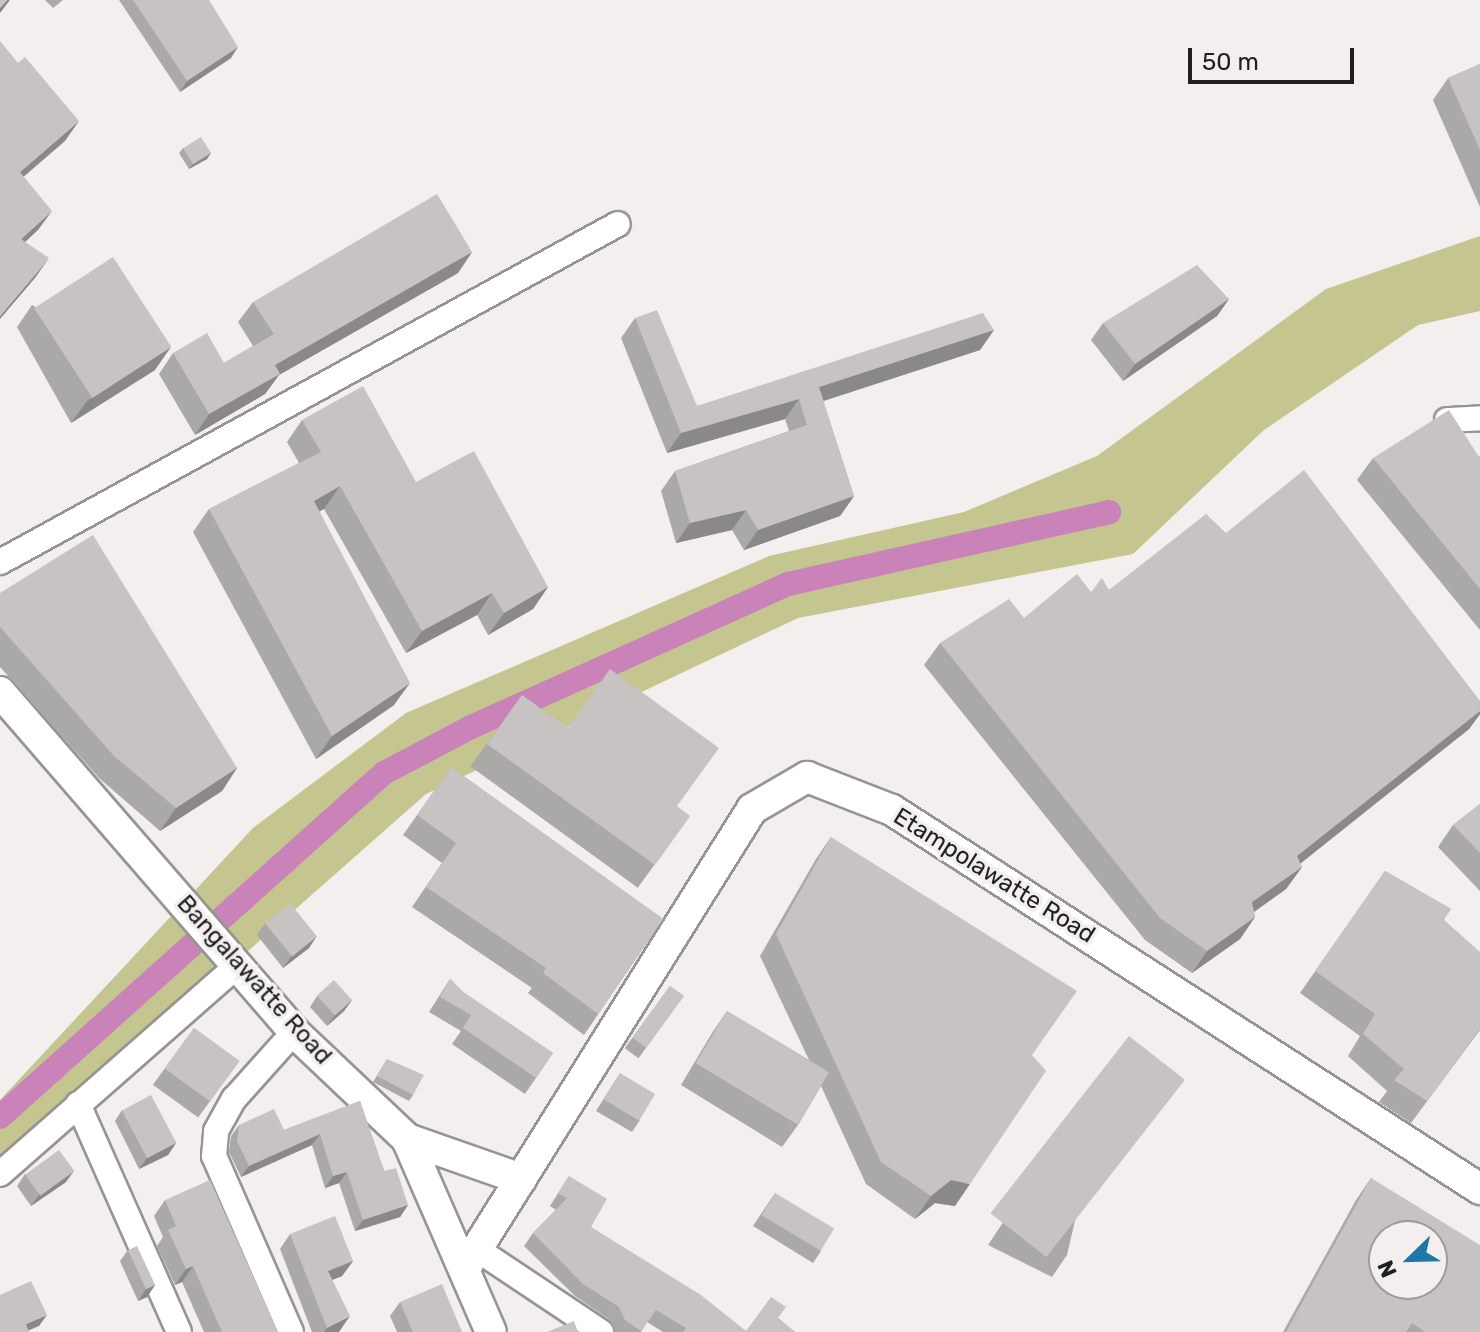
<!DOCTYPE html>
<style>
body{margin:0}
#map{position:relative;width:1480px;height:1332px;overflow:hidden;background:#f2efee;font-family:Rubik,sans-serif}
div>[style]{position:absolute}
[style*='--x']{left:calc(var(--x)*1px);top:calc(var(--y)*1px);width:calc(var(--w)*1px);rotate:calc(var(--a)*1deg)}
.green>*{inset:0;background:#c5c68f}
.canal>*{height:24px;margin:-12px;padding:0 12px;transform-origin:12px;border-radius:12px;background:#ca83b9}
.roads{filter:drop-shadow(2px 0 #979492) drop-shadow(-2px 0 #979492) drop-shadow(0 2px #979492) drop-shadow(0 -2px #979492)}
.minor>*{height:24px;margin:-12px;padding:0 12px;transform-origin:12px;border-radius:12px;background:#fff}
.tertiary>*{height:30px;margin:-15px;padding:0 15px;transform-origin:15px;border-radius:15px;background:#fff}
.wall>*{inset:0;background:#aba8a8;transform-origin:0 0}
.shaded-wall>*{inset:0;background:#8b8888}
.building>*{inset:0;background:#c7c3c3;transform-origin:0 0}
span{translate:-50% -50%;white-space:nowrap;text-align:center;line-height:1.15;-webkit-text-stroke:7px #f2efee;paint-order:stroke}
.street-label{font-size:24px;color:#201f1f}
.north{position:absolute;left:1368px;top:1220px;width:80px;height:80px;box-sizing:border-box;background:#f2efee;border:2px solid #9e9c9b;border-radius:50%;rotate:247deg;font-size:22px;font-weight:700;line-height:32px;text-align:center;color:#201f1f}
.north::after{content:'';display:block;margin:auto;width:28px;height:36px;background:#1c78a6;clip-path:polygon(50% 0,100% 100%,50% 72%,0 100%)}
.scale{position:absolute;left:1188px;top:48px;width:166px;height:36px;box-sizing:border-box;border:4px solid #201f1f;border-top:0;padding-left:10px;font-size:24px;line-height:28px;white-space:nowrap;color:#201f1f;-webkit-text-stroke:6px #f2efee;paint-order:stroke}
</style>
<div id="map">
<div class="green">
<div style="clip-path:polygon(1480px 236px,1480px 311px,1418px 325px,1264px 430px,1133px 554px,798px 618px,426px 794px,0 1170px,0 1100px,253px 828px,406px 713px,769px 556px,964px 512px,1097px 456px,1326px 289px)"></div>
</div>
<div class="canal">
<div style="--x:0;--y:1117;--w:516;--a:-41.86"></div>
<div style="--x:384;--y:773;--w:96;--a:-27.9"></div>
<div style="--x:469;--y:728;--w:350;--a:-24.3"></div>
<div style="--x:788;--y:584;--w:329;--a:-12.6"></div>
<div style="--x:1109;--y:512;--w:7;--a:164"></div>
</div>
<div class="roads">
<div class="minor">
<div style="--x:1447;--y:420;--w:33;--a:-3"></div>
<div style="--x:0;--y:562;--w:704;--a:-28.68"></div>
<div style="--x:78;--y:1104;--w:249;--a:66.1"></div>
<div style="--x:0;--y:1174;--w:317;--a:-41.3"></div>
<div style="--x:478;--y:1250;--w:148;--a:33.7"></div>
<div style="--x:291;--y:1332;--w:192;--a:-113.6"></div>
<div style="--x:214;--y:1156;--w:25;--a:-85"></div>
<div style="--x:216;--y:1131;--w:37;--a:-61"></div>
<div style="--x:234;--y:1099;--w:90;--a:-48.2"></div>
</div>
<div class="tertiary">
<div style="--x:0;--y:692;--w:449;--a:49.1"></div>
<div style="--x:294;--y:1032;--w:156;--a:43.4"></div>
<div style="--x:407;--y:1139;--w:210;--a:66.5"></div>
<div style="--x:407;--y:1139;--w:121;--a:19.3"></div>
<div style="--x:465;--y:1268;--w:541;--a:-57.98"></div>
<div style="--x:752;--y:809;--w:64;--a:-30.2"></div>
<div style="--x:807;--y:777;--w:91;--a:21.2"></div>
<div style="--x:892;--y:810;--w:700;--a:32.8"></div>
</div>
</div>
<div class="wall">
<div style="clip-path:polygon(45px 0,63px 0,53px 8px)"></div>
<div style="clip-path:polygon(119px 0,209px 0,231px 58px,180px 92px)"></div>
<div style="clip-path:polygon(1480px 64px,1480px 207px,1433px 100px,1448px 78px)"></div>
<div style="clip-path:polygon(183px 148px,211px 153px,207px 159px,189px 169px,179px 153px)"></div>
<div style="clip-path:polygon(472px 252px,458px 273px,279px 375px,265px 394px,195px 435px,159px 374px,173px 353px,224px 363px,253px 346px,238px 322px,253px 302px)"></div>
<div style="clip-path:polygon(1229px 299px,1217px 316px,1123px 381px,1091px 340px,1103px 323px)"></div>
<div style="clip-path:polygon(32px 305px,155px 370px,71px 423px,17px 327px)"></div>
<div style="clip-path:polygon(635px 318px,697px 406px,994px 330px,980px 350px,823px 401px,854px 496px,840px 516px,744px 550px,732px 530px,676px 543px,661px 491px,675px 471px,789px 431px,785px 419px,667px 453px,621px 338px)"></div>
<div style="clip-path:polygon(302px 420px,416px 482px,548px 587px,533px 609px,488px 635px,477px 615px,406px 653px,324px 509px,319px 511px,394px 705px,316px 759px,193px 532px,209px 509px,299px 463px,287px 442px)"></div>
<div style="clip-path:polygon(1480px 456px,1480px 630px,1357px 480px,1373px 458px)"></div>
<div style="clip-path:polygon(1226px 533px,1480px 701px,1480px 714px,1469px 729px,1300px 864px,1302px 867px,1286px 889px,1254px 912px,1255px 917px,1240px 939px,1192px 973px,1145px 940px,924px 665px,940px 643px,1024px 618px,1091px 592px,1109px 590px)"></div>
<div style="clip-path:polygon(0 593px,237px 768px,222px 791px,160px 831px,99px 778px,0 667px)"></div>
<div style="left:522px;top:695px;width:207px;height:88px;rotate:36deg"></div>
<div style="clip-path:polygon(451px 767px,663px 919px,584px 1035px,528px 993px,532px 988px,412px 907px,442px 863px,403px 835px)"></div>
<div style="clip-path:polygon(1480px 804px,1480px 891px,1438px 847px,1453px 825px)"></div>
<div style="clip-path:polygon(831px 837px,1032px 1055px,955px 1206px,935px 1203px,915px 1219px,866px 1184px,821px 1086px,798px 1125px,782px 1147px,681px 1085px,712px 1033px,727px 1011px,809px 1060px,760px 956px,816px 859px)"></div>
<div style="clip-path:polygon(1385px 871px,1451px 909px,1444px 919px,1480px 1030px,1411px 1123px,1379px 1102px,1387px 1091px,1348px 1056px,1360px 1036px,1300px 993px)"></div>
<div style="clip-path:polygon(265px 923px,309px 948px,283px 968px,257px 935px)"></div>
<div style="clip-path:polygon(450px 979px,463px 992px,553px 1053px,525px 1094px,452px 1044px,461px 1031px,429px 1012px)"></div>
<div style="left:670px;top:986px;width:17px;height:77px;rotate:36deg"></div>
<div style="clip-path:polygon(317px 996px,352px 1000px,344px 1011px,327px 1026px,310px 1007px)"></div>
<div style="left:194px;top:1028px;width:56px;height:70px;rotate:36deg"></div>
<div style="clip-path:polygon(1113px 1058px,1067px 1255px,1052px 1277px,988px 1245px)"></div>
<div style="clip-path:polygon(387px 1059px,413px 1095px,409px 1101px,373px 1082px)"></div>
<div style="clip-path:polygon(620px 1073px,640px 1120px,632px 1132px,596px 1111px)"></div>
<div style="clip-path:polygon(360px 1101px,384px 1171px,408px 1205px,400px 1217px,355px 1231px,339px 1183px,325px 1188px,312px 1145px,241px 1177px,229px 1152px,231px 1136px,239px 1125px,284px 1130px)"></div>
<div style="clip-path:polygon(122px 1110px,176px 1143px,168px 1155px,139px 1169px,115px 1121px)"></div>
<div style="clip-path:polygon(25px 1174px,66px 1182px,31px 1206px,17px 1186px)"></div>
<div style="clip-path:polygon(569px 1176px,591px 1227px,746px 1331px,778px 1318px,795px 1332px,663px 1332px,647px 1322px,641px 1332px,616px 1332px,610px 1320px,575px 1296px,524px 1246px,533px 1233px,556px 1210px,550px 1206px)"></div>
<div style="clip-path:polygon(1371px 1178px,1480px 1332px,1283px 1332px,1356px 1200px)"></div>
<div style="clip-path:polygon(775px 1193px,821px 1251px,813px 1263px,753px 1226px)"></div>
<div style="clip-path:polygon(165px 1200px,278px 1332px,204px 1332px,182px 1282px,175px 1285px,157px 1246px,163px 1237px,154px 1216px)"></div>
<div style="clip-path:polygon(290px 1234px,353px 1261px,342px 1276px,332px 1280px,338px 1332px,312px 1332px,280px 1249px)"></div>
<div style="clip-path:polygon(128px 1250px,155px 1285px,147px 1297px,138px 1301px,120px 1261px)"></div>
<div style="clip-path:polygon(400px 1302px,462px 1332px,397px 1332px,390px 1316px)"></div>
</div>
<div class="shaded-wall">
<div style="clip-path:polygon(7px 0,10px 0,0 13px,0 8px)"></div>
<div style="clip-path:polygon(238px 47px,231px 58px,180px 92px,187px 81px)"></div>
<div style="clip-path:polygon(79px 121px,65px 141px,6px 192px,20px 172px)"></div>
<div style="clip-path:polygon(211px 153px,207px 159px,189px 169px,193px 164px)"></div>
<div style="clip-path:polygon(52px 211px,38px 230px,7px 259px,21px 239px)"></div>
<div style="clip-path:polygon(472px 252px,458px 273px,279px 375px,265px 394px,195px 435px,209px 414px,275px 365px)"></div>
<div style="clip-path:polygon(49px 258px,35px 278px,0 319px,0 316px)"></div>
<div style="clip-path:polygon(1229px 299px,1217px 316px,1123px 381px,1135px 364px)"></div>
<div style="clip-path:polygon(994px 330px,980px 350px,805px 407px,819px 387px)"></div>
<div style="clip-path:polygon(171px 347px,155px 370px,71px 423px,87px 401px)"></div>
<div style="clip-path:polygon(799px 399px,785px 419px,667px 453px,681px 433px)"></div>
<div style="clip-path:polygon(340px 486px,324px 509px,298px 523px,314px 501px)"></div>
<div style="clip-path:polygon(854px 496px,840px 516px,744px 550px,758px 530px)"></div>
<div style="clip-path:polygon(746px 510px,732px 530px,676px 543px,690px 523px)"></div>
<div style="clip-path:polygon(548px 587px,533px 609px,488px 635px,504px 613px)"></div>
<div style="clip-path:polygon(492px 593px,477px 615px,406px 653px,422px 631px)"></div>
<div style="clip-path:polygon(410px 683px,394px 705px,316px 759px,332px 736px)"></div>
<div style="clip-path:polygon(1480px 711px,1480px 714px,1469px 729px,1282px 878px,1297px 856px)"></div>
<div style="clip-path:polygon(237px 768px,222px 791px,160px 831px,176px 808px)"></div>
<div style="clip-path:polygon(1302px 867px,1286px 889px,1237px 924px,1252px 902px)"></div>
<div style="clip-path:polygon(1255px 917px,1240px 939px,1192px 973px,1207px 951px)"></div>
<div style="clip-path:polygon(317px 936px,309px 948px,283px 968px,291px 957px)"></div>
<div style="clip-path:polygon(352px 1000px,344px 1011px,327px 1026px,335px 1015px)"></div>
<div style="clip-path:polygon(320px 1134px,312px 1145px,241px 1177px,249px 1166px)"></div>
<div style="clip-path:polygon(176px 1143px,168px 1155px,139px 1169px,147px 1158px)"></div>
<div style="clip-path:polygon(74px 1171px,66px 1182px,31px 1206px,39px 1195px)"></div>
<div style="clip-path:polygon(347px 1172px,339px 1183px,325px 1188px,333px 1176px)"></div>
<div style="clip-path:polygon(951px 1180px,970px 1184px,955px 1206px,935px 1203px,915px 1219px,931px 1196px)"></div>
<div style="clip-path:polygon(408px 1205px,400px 1217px,355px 1231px,363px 1220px)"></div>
<div style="clip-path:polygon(353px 1261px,342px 1276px,317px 1286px,328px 1271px)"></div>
<div style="clip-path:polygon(193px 1266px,182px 1282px,175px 1285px,186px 1269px)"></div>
<div style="clip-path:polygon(155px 1285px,147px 1297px,138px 1301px,146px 1289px)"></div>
<div style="clip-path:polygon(47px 1315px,39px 1326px,25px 1332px,26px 1324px)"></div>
<div style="clip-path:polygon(350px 1316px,339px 1332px,324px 1332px,327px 1328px)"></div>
</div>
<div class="building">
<div style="clip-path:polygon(0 0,7px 0,0 8px)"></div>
<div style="clip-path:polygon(133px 0,209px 0,238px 47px,187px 81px)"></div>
<div style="clip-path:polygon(0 41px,18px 63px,25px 57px,79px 121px,20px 172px,52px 211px,21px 239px,49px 258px,0 316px)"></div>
<div style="clip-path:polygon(1480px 64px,1480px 150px,1448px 78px)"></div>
<div style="left:201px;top:137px;width:19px;height:21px;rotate:58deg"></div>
<div style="clip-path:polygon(437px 194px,472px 252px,275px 365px,280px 374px,209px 414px,173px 353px,207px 333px,224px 363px,274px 334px,253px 302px)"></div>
<div style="left:113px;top:257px;width:107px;height:94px;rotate:57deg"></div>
<div style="clip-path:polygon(1197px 265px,1229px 299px,1135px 364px,1103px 323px)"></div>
<div style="clip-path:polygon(657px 310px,697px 406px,983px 313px,994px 330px,819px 387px,854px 496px,758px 530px,746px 510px,690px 523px,675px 471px,807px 425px,799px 399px,681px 433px,635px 318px)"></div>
<div style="clip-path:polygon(363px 386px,416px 482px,474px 451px,548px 587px,504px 613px,492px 593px,422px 631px,340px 486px,314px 501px,410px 683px,332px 736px,209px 509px,321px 452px,302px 420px)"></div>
<div style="clip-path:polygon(1449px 410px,1479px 457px,1480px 456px,1480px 589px,1373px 458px)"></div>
<div style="clip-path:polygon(1304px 470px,1480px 701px,1480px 711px,1297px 856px,1302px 867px,1252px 902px,1255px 917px,1207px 951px,1160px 918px,940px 643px,1009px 599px,1024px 618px,1077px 574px,1091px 592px,1102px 578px,1109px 590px,1206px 514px,1226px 533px)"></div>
<div style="clip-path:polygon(93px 535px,237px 768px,176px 808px,114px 756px,0 627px,0 593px)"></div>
<div style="clip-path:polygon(610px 669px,719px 748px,677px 806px,690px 816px,655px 865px,487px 744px,522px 695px,568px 728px)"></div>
<div style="clip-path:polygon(451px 767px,663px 919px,598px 1014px,543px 973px,546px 968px,426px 887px,456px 843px,417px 815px)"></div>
<div style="clip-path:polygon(1480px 804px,1480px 853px,1453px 825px)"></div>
<div style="clip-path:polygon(831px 837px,1077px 991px,1032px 1055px,1046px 1071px,970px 1184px,951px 1180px,931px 1196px,881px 1162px,776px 934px)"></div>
<div style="clip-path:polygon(1385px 871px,1451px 909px,1443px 919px,1480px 952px,1480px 1029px,1427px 1101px,1394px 1080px,1404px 1069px,1363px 1034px,1375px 1014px,1315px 971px)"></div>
<div style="left:290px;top:903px;width:43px;height:32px;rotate:51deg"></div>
<div style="clip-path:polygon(450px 979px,463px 992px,553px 1053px,536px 1078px,463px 1028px,471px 1015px,440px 997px)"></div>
<div style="left:334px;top:980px;width:27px;height:23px;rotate:48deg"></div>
<div style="left:670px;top:986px;width:17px;height:64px;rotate:36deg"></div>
<div style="left:727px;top:1011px;width:119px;height:61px;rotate:31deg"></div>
<div style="left:194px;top:1028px;width:56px;height:50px;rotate:36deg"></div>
<div style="left:1129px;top:1036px;width:71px;height:225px;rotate:38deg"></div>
<div style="clip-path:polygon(387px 1059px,424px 1075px,413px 1095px,377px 1076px)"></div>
<div style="left:620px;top:1073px;width:41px;height:31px;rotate:31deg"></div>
<div style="left:151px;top:1095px;width:54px;height:33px;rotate:62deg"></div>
<div style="clip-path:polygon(360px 1101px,384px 1171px,396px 1168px,408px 1205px,363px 1220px,347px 1172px,333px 1176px,320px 1134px,249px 1166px,237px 1141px,239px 1125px,274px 1109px,284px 1130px)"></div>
<div style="left:59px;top:1150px;width:26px;height:42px;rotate:54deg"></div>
<div style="clip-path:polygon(569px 1176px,607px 1199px,591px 1227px,701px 1295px,746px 1331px,771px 1297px,786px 1307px,778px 1318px,795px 1332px,683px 1332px,686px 1328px,656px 1310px,641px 1331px,625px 1320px,619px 1307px,583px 1284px,533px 1233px,567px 1198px,558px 1193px)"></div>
<div style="clip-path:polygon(evenodd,1371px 1178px,1480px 1245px,1480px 1332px,1425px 1332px,1412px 1323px,1406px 1332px,1286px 1332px,1371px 1178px,1384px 1236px,1432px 1236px,1432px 1284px,1384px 1284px,1384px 1236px)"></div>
<div style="clip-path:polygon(210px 1180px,278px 1332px,222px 1332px,193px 1266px,186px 1269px,168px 1230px,176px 1226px,165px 1200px)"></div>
<div style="left:775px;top:1193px;width:69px;height:26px;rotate:31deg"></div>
<div style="clip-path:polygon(335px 1216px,353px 1261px,328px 1271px,350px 1316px,327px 1328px,290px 1234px)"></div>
<div style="left:137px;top:1246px;width:43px;height:10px;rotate:65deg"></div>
<div style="clip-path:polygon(31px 1281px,47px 1315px,26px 1324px,29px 1332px,0 1332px,0 1295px)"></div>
<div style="clip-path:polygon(442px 1284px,462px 1332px,413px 1332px,400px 1302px)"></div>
<div style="clip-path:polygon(574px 1321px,578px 1332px,547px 1332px)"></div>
</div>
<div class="street-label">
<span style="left:994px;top:876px;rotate:32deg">Etampolawatte Road</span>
<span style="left:254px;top:980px;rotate:48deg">Bangalawatte Road</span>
</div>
<div class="north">N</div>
<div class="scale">50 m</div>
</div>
